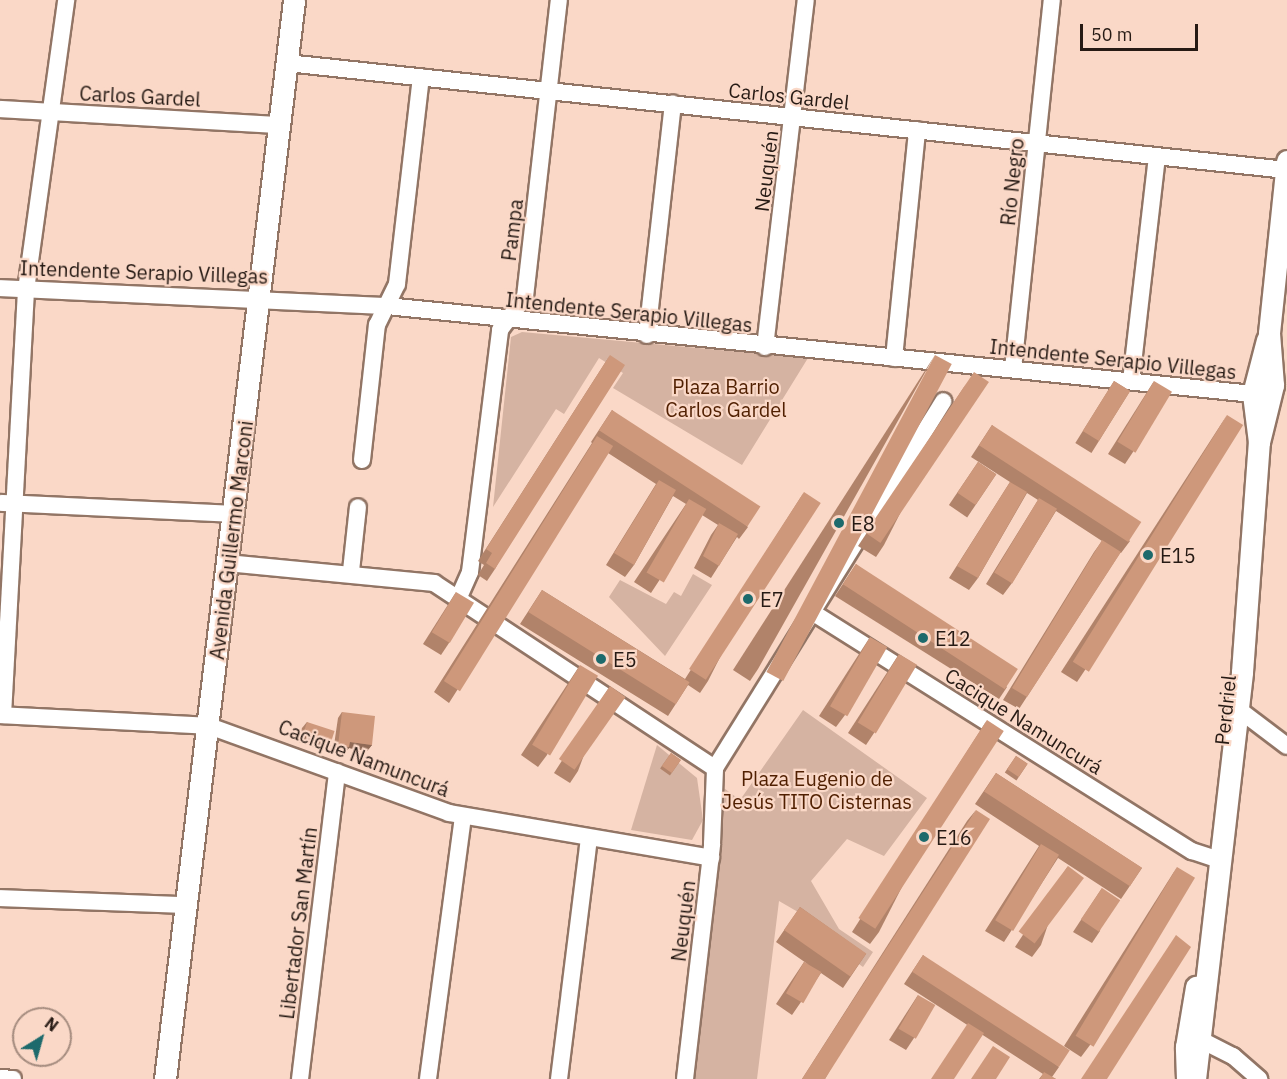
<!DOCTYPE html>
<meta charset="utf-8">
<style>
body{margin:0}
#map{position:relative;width:1287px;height:1079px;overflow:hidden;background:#fad8c7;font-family:"IBM Plex Sans",sans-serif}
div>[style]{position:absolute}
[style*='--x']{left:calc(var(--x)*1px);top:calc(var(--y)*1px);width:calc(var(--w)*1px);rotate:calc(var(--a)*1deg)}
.green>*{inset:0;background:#d5b3a2}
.roads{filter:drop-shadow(2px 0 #927565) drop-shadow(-2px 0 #927565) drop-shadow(0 2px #927565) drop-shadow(0 -2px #927565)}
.minor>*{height:16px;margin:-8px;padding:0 8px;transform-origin:8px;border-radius:8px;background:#fff}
.major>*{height:21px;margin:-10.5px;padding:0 10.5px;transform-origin:10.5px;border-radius:10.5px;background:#fff}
.wall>*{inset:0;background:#b1836a;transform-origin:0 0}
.shaded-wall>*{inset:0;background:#906a56}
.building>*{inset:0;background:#ce987b;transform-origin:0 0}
.dots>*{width:16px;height:16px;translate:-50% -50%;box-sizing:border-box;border:3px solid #fad8c7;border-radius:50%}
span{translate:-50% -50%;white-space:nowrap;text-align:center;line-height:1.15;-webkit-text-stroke:4.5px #fad8c7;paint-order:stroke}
.street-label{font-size:20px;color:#261a14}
.park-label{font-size:20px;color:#501f00}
.poi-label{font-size:20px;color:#261a14}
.left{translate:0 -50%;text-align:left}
.north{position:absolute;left:12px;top:1007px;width:60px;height:60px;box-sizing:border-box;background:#fad8c7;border:2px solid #a58c7f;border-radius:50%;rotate:37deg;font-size:16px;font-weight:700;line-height:24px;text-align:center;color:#261a14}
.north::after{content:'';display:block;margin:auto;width:21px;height:27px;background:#1d6a6c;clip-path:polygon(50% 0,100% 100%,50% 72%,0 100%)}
.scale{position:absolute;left:1080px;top:24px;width:118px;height:27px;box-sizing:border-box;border:3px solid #261a14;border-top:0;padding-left:8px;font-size:18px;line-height:21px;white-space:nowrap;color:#261a14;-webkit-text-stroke:4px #fad8c7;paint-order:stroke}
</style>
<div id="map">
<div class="green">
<div style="clip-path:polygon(522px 332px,808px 358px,742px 465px,613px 388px,623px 373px,599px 358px,564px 414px,556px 409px,493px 507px,511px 337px)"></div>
<div style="clip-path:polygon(693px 574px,712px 585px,665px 656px,609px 597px,620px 580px,666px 604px,674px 592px,681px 596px)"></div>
<div style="clip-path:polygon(803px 710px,927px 798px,884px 856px,847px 839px,811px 881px,839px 929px,873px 952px,863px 967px,830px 943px,817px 923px,779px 901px,757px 1079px,691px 1079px,721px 786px,740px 800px)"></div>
<div style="clip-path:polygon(657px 745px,697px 778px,703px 820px,692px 840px,631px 830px)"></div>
</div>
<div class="roads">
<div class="minor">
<div style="--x:287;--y:63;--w:1005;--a:6.11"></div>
<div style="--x:0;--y:109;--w:278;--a:3.3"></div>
<div style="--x:0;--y:288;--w:387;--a:2.7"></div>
<div style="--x:387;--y:306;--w:870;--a:5.8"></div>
<div style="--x:647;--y:335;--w:233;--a:-83.6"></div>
<div style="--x:765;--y:347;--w:349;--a:-83.3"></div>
<div style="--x:894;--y:358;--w:229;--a:-84.2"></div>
<div style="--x:1013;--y:369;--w:371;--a:-84"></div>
<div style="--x:1131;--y:381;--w:226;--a:-83.4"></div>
<div style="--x:362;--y:460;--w:136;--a:-83.7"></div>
<div style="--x:377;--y:325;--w:46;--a:-64"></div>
<div style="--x:397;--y:284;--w:208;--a:-83.4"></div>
<div style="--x:1;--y:503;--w:232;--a:2.7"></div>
<div style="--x:227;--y:563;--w:208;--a:5.5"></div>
<div style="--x:434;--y:583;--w:336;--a:33.4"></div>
<div style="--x:351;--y:571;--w:64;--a:-83.8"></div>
<div style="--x:459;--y:597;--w:27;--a:-66"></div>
<div style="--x:470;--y:572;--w:244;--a:-82.9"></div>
<div style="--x:500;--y:330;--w:41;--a:-52.9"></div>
<div style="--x:525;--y:297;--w:299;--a:-83.5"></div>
<div style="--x:812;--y:612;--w:449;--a:32.2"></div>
<div style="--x:1192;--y:851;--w:26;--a:18"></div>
<div style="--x:1238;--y:709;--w:61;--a:37.1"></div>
<div style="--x:0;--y:715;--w:209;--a:3"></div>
<div style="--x:209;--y:726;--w:255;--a:19.9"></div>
<div style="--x:449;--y:813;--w:266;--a:9.7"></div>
<div style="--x:3;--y:715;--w:426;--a:-86.9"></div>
<div style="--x:26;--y:290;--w:293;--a:-82.1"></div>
<div style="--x:0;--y:898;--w:184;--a:2.2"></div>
<div style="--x:1203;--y:1041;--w:34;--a:27"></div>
<div style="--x:1233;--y:1056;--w:35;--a:41"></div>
<div style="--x:0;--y:1078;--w:13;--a:4"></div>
<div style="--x:300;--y:1079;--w:309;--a:-83.1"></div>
<div style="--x:428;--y:1079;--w:265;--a:-82.4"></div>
<div style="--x:559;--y:1079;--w:242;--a:-82.9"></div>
<div style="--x:685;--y:1079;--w:237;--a:-83.4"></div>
<div style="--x:712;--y:844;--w:76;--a:-87.7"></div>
<div style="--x:715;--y:768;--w:432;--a:-58.1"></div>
</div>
<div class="major">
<div style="--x:1259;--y:442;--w:48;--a:-97.1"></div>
<div style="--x:1253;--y:394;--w:56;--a:-75.5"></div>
<div style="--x:165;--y:1079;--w:1087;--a:-83.18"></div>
<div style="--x:1187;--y:1079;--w:32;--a:-92"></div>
<div style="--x:1186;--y:1047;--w:61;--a:-80.5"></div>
<div style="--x:1195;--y:1079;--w:410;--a:-83.4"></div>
<div style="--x:1242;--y:672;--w:231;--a:-85.8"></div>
<div style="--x:1259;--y:442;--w:59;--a:-76.2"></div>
<div style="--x:1273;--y:385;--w:52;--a:-94.4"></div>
<div style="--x:1269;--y:333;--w:173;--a:-84"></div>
</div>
</div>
<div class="wall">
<div style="clip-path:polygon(610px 355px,495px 569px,487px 581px,478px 575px,484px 565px,478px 561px)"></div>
<div style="clip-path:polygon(935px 355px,758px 669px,750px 681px,733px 670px)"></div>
<div style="left:1114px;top:381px;width:19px;height:73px;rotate:32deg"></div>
<div style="clip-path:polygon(1154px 381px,1133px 452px,1125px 464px,1108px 454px)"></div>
<div style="clip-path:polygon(966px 384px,884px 545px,876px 557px,858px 546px)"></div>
<div style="clip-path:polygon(612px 410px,748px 527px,739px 539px,737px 537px,711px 578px,694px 568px,711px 535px,718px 525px,702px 515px,651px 593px,634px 582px,686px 504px,673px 496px,634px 565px,625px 577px,606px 565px,656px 484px,608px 453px,449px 703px,434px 692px,592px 443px,591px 442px)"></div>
<div style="clip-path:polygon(1227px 415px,1085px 670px,1077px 682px,1061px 672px)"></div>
<div style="clip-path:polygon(992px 425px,1130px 541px,1121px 553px,1120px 553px,1019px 709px,1003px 700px,1094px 552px,1102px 541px,1056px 511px,1012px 583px,1003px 595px,986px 584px,1038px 500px,1027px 493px,978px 578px,969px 590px,949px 578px,1010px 482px,971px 457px)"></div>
<div style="left:978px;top:462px;width:22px;height:52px;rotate:34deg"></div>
<div style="clip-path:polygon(804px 492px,708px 681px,700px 693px,688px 685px,668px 716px,520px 624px,542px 590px,685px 679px)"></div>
<div style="clip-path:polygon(856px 564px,1007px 687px,999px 699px,835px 596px)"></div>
<div style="clip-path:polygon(456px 592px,449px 643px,441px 655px,423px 644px)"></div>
<div style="clip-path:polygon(870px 637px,845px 715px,836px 727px,819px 716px)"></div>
<div style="clip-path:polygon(899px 654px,874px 733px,866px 745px,848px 733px)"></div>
<div style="clip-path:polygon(580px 665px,547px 755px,538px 767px,521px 755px)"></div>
<div style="clip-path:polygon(610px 686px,578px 771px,570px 783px,554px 773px)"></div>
<div style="clip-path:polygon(342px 712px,372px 745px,367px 751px,349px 748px,345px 753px,333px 752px,338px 718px)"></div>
<div style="clip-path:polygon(987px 720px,879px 932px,870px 944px,852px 932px)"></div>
<div style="clip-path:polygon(307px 722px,331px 745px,327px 751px,298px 742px,302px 728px)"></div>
<div style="left:671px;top:753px;width:12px;height:19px;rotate:35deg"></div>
<div style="left:1016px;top:756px;width:14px;height:20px;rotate:34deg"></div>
<div style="clip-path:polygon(996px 773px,1142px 868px,1121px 899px,1058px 858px,1004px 942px,985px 931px,1039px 846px,975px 804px)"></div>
<div style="clip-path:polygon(976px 810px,825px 1079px,802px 1079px,967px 821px)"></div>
<div style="clip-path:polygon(1068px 866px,1041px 945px,1032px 957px,1015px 947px)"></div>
<div style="clip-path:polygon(1177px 867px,1090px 1045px,1081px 1057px,1064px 1046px)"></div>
<div style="clip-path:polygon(1102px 888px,1100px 931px,1092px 943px,1073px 932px)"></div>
<div style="clip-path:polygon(800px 907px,866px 954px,843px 988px,821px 973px,792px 1015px,776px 1004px,804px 962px,809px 965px,776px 942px)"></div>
<div style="clip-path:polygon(923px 955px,1059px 1067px,1052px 1077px,1056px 1079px,1039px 1079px,1043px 1074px,904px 984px)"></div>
<div style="clip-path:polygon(918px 995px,914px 1038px,906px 1050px,889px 1040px)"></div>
</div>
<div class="shaded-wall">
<div style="clip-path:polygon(302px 735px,331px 745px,327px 751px,298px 742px)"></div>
<div style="clip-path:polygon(350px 742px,372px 745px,367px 751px,349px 748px,345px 753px,333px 752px,338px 746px)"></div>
</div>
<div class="building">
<div style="clip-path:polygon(610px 355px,625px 365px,495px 569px,486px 563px,492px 553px,486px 549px)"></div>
<div style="left:935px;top:355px;width:19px;height:359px;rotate:28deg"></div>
<div style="left:974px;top:372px;width:18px;height:194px;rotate:34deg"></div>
<div style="left:1114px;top:381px;width:19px;height:59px;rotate:32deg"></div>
<div style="left:1154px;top:381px;width:21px;height:71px;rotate:31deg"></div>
<div style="left:612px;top:410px;width:177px;height:24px;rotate:33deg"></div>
<div style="left:1227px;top:415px;width:19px;height:291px;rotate:32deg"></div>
<div style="left:992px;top:425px;width:178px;height:24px;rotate:33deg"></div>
<div style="left:597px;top:436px;width:19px;height:289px;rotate:32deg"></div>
<div style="left:978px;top:462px;width:22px;height:37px;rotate:34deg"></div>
<div style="clip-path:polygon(659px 480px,676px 490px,634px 565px,614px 553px)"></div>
<div style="clip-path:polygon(1010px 482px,1027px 492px,978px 578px,957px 566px)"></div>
<div style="left:804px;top:492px;width:20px;height:211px;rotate:33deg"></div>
<div style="left:1039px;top:498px;width:21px;height:87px;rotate:31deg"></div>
<div style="left:689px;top:499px;width:20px;height:85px;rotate:30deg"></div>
<div style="clip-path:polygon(719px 523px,738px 534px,719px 566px,703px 556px)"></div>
<div style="clip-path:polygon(1102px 540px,1121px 552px,1027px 697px,1012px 688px)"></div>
<div style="left:856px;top:564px;width:193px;height:24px;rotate:33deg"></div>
<div style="left:542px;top:590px;width:174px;height:26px;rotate:32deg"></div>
<div style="left:456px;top:592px;width:21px;height:47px;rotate:31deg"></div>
<div style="left:870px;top:637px;width:20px;height:80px;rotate:30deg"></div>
<div style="left:899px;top:654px;width:21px;height:80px;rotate:31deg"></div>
<div style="left:580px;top:665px;width:21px;height:93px;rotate:31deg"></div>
<div style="left:610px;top:686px;width:19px;height:89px;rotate:35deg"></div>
<div style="clip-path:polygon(342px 712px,375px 716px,372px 745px,350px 742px,349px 747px,338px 746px)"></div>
<div style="left:987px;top:720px;width:20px;height:236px;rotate:33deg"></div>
<div style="left:307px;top:722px;width:29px;height:14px;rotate:18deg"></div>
<div style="left:671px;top:753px;width:12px;height:16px;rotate:35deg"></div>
<div style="left:1016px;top:756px;width:14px;height:16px;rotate:34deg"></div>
<div style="left:996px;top:773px;width:174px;height:22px;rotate:33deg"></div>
<div style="clip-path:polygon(976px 810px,990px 819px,825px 1079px,802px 1079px)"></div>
<div style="left:1041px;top:844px;width:21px;height:89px;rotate:31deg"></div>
<div style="left:1068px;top:866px;width:20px;height:82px;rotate:37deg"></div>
<div style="left:1177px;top:867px;width:21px;height:197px;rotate:31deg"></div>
<div style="left:1102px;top:888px;width:22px;height:38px;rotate:34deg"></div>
<div style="left:800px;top:907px;width:81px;height:28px;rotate:35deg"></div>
<div style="clip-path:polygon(1176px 935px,1191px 947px,1107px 1079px,1081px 1079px)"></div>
<div style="left:923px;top:955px;width:175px;height:20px;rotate:33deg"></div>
<div style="left:804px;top:962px;width:20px;height:36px;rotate:30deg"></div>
<div style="left:918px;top:995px;width:20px;height:39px;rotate:30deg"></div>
<div style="clip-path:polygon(968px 1023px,984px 1033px,954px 1079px,931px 1079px)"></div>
<div style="clip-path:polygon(993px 1046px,1010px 1057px,996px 1079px,971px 1079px)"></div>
<div style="clip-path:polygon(1044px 1072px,1056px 1079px,1040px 1079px)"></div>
</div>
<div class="dots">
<div style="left:839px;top:523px;background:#1d6a6c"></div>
<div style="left:1148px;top:555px;background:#1d6a6c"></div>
<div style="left:748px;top:599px;background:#1d6a6c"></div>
<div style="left:923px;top:638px;background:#1d6a6c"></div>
<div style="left:601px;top:659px;background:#1d6a6c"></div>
<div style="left:924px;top:837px;background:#1d6a6c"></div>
</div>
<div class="street-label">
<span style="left:140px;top:96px;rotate:3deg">Carlos Gardel</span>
<span style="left:789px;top:96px;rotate:6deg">Carlos Gardel</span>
<span style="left:766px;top:171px;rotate:-83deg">Neuquén</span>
<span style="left:1012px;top:182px;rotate:-84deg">Río Negro</span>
<span style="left:512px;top:230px;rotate:-83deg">Pampa</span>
<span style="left:144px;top:272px;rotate:2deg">Intendente Serapio Villegas</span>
<span style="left:629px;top:312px;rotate:6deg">Intendente Serapio Villegas</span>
<span style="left:1113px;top:359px;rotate:6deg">Intendente Serapio Villegas</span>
<span style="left:231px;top:540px;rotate:-83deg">Avenida Guillermo Marconi</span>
<span style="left:1225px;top:710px;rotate:-84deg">Perdriel</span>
<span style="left:1024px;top:721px;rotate:32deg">Cacique Namuncurá</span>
<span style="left:364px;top:758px;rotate:21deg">Cacique Namuncurá</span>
<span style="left:683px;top:921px;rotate:-83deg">Neuquén</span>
<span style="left:298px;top:923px;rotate:-83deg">Libertador San Martín</span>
</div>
<div class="park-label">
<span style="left:726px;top:398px">Plaza Barrio<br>Carlos Gardel</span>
<span style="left:817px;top:790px">Plaza Eugenio de<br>Jesús TITO Cisternas</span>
</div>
<div class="poi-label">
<span class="left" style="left:851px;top:523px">E8</span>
<span class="left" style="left:1160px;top:555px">E15</span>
<span class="left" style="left:760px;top:599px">E7</span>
<span class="left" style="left:935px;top:638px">E12</span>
<span class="left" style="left:613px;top:659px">E5</span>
<span class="left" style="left:936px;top:837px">E16</span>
</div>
<div class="north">N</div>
<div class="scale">50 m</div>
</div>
